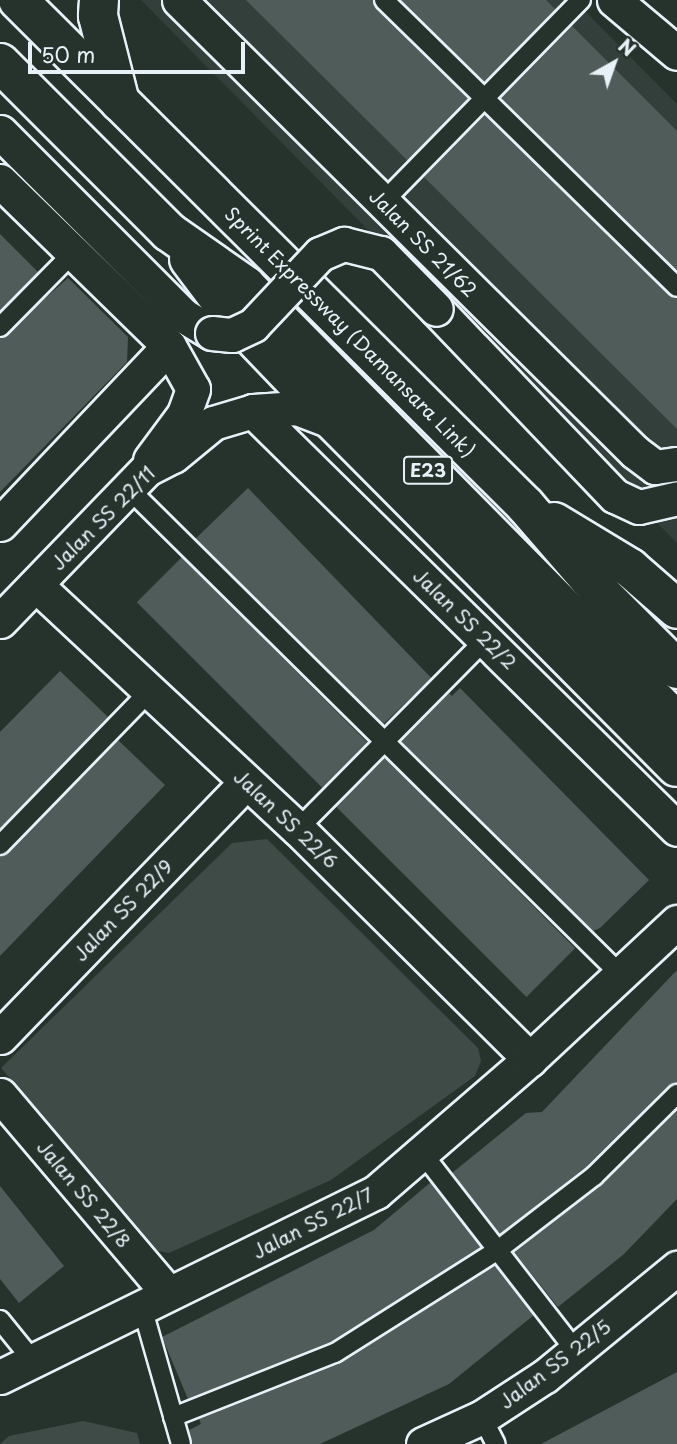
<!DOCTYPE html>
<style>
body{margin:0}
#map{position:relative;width:677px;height:1444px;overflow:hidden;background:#26332d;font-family:"Playpen Sans",sans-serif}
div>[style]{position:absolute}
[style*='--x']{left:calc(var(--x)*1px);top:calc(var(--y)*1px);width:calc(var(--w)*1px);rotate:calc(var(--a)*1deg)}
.built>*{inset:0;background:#333f3a}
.green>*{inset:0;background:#3e4b47}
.building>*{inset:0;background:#505c59;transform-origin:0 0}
.roads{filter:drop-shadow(2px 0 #e8f1f8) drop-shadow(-2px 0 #e8f1f8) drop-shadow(0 2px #e8f1f8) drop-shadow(0 -2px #e8f1f8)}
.lane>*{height:18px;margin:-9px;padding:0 9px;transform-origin:9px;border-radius:9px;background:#26332d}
.street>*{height:33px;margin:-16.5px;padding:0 16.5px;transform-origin:16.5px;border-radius:16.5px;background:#26332d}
.secondary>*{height:38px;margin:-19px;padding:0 19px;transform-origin:19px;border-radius:19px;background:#26332d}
.highway>*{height:38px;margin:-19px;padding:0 19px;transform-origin:19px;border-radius:19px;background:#26332d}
.bridges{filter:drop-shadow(2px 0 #e8f1f8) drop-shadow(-2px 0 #e8f1f8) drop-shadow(0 2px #e8f1f8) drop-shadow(0 -2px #e8f1f8)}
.street-bridge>*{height:33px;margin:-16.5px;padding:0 16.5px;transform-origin:16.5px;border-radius:16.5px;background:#26332d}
span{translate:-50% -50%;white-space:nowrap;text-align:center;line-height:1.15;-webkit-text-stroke:7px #26332d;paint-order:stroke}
.shield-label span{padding:2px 5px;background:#26332d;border:2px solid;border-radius:5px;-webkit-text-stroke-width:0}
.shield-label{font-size:18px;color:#e8f1f8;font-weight:700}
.street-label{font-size:19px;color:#e8f1f8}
.north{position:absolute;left:579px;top:28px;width:70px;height:70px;-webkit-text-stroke:5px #26332d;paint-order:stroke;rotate:40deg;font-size:19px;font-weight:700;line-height:28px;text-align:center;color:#e8f1f8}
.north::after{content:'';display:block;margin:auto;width:24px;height:32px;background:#e8f1f8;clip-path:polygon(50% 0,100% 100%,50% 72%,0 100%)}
.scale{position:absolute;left:28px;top:42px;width:217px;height:32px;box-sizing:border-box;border:4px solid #e8f1f8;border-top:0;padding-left:9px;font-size:21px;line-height:24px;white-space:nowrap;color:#e8f1f8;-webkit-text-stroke:5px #26332d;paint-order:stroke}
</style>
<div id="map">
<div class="built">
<div style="clip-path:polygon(141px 0,574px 0,677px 104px,677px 543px)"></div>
</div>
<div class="green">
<div style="clip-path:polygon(267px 839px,478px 1048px,481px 1061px,475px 1076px,331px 1180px,169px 1253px,158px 1251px,1px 1068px,232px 843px)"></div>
<div style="clip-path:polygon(83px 1421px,137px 1433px,140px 1444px,0 1444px,9px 1436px)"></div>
</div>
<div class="building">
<div style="clip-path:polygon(246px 0,373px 0,468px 99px,408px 161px)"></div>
<div style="clip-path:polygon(400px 0,546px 0,556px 10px,484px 82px)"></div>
<div style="clip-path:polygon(572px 26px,677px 131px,677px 271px,501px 98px)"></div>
<div style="clip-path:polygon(485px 115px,677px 298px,677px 429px,424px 177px)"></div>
<div style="clip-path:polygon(0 234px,38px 272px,0 311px)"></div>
<div style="clip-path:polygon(68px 278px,128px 337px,127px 362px,0 492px,0 338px)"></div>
<div style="left:248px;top:488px;width:264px;height:73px;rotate:46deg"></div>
<div style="left:182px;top:557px;width:262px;height:64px;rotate:45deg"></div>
<div style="clip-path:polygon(60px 671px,108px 717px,0 829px,0 732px)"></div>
<div style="clip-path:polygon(460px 688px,649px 880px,600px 928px,593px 931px,401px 741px,449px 693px,452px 696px)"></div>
<div style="clip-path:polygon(118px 740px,165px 785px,0 956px,0 856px)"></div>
<div style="left:385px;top:758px;width:269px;height:69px;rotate:45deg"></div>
<div style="clip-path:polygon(677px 970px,677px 1083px,586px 1167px,500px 1234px,452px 1173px,526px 1113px,542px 1112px)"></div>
<div style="clip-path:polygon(677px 1110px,677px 1199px,624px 1254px,558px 1307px,514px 1252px,602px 1184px)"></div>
<div style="clip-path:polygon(431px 1182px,481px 1247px,330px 1343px,188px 1399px,162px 1337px,374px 1230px)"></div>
<div style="clip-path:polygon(0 1186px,64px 1266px,19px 1303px,0 1279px)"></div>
<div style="clip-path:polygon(495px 1265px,534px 1315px,449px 1384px,320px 1444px,192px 1444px,189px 1430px,201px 1424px,199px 1419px,341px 1363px)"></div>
<div style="clip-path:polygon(677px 1372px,677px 1444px,541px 1444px)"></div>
</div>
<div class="roads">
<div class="lane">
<div style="--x:384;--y:0;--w:410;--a:44.4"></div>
<div style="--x:383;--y:202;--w:283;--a:-45.6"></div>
<div style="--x:0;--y:327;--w:105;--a:-45.4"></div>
<div style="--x:129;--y:489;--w:693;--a:44.65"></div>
<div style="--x:298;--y:829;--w:267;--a:-45.3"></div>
<div style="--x:0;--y:845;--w:214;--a:-45.8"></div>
<div style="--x:423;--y:1154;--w:249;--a:52.2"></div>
<div style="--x:142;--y:1307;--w:142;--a:74.1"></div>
<div style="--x:0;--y:1320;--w:54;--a:51"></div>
<div style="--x:173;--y:1417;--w:174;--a:-21.6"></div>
<div style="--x:335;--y:1353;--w:193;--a:-32.3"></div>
<div style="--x:498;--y:1250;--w:121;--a:-37.6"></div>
<div style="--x:594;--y:1176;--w:117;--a:-44.7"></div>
<div style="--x:482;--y:1417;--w:30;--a:63"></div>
</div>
<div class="street">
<div style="--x:179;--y:0;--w:642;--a:44.75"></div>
<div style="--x:635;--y:452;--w:25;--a:37"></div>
<div style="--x:655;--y:467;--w:22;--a:-8"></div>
<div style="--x:614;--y:0;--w:82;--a:40.1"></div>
<div style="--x:0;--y:132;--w:260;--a:45"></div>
<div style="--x:184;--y:316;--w:33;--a:31"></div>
<div style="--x:0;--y:181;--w:236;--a:44.3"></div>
<div style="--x:169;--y:346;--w:49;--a:60.8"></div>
<div style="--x:193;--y:389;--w:27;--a:110"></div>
<div style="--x:184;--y:414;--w:57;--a:126.5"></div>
<div style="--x:436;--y:309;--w:259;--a:46.3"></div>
<div style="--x:615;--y:496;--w:26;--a:25"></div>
<div style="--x:639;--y:507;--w:39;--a:-13"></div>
<div style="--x:253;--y:411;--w:595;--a:44.59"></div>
<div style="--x:0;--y:524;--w:245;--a:-46.5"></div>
<div style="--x:36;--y:585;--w:358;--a:43"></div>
<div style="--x:298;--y:829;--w:327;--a:44.8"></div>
<div style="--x:0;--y:621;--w:211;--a:-46"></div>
<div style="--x:147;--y:469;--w:29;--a:-27"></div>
<div style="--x:173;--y:456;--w:52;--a:-39.5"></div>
<div style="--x:213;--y:423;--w:42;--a:-16.7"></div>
<div style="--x:253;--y:411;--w:44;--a:-3.9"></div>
<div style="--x:297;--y:408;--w:40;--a:21"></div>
<div style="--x:0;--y:1037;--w:354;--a:-46"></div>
<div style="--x:0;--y:1095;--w:260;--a:49.7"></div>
<div style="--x:0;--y:1377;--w:419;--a:-26.2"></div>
<div style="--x:376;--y:1192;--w:203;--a:-40.8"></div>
<div style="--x:530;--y:1059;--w:201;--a:-43"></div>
<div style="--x:423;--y:1444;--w:65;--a:-24.6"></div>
<div style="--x:482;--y:1417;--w:75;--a:-33.1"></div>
<div style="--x:545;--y:1376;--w:171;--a:-39.3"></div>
</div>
<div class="secondary">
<div style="--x:99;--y:0;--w:16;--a:94"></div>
<div style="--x:98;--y:16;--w:89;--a:75.7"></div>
</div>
<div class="highway">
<div style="--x:18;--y:0;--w:716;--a:44.89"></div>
<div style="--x:525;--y:505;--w:118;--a:49.1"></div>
<div style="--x:602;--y:594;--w:106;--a:45"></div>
<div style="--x:0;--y:63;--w:239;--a:45"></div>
<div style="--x:169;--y:232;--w:94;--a:35"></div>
<div style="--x:246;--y:286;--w:613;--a:45.33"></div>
<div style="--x:189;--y:259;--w:65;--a:53.1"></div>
<div style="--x:228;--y:311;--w:153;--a:46.3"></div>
<div style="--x:334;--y:422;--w:486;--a:45.2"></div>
<div style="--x:554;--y:522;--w:89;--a:31.2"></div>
<div style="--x:630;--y:568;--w:62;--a:41.1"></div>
</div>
</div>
<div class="bridges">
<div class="street-bridge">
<div style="--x:212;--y:333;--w:20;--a:6"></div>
<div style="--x:232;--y:335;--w:23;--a:-25"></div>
<div style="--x:253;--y:325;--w:98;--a:-46.7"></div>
<div style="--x:320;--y:254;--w:26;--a:-23"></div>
<div style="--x:344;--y:244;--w:38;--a:14"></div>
<div style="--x:381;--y:253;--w:78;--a:45.5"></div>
</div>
</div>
<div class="shield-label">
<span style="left:428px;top:470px">E23</span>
</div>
<div class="street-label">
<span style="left:423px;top:243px;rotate:45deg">Jalan SS 21/62</span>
<span style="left:350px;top:332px;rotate:45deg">Sprint Expressway (Damansara Link)</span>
<span style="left:103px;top:518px;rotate:-45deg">Jalan SS 22/11</span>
<span style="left:465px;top:619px;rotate:44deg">Jalan SS 22/2</span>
<span style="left:286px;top:819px;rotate:43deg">Jalan SS 22/6</span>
<span style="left:123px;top:910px;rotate:-46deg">Jalan SS 22/9</span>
<span style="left:84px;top:1194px;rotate:50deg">Jalan SS 22/8</span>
<span style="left:313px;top:1223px;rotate:-27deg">Jalan SS 22/7</span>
<span style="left:555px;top:1364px;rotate:-37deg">Jalan SS 22/5</span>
</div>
<div class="north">N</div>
<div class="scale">50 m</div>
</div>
